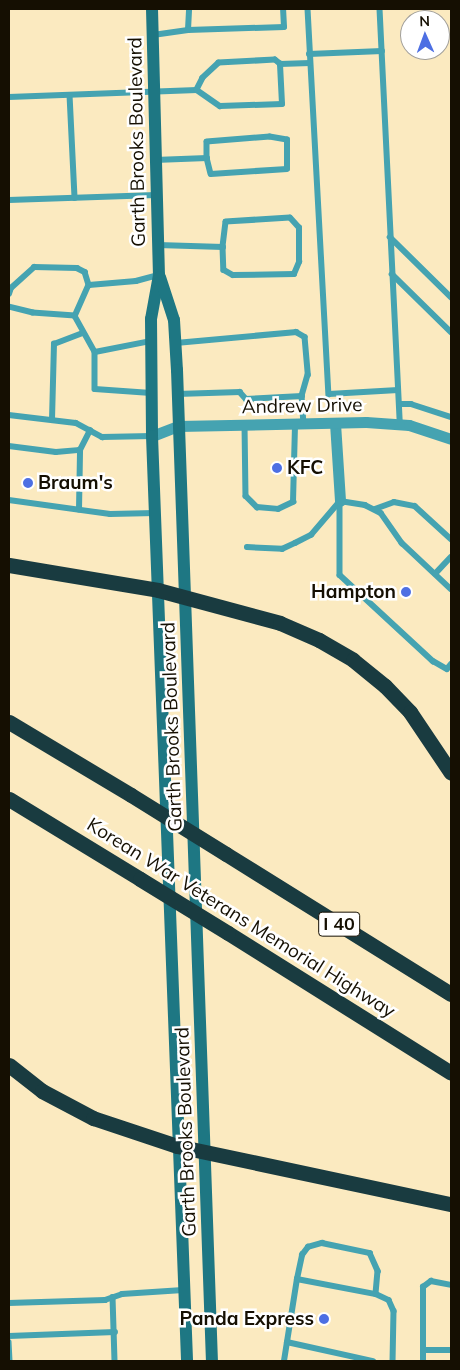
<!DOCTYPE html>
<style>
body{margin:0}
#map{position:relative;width:460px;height:1370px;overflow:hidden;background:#fbeac0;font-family:Mulish,sans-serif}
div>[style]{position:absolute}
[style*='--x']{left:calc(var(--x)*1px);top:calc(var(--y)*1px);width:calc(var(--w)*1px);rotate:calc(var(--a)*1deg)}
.lane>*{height:5.5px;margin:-2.75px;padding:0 2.75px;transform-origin:2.75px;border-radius:2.75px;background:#45a3b1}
.street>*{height:11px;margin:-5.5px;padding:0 5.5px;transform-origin:5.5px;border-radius:5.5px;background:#45a3b1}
.secondary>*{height:12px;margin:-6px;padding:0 6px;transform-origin:6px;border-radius:6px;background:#1e7783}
.highway>*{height:15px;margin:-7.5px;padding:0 7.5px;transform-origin:7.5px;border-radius:7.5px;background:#193b40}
.highway-bridge>*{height:15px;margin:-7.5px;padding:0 7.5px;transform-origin:7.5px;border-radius:7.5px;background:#193b40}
.dots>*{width:14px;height:14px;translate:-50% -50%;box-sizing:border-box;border:2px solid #fff;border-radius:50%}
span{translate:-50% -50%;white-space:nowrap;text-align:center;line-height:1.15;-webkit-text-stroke:5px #fff;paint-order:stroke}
.shield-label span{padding:1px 4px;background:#fff;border:1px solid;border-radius:4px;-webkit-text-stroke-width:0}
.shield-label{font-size:18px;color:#150f02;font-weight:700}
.street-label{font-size:19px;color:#150f02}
.poi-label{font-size:19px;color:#150f02;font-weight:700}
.left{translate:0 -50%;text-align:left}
.right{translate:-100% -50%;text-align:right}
.frame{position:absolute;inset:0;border:10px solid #150f02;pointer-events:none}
.north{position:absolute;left:400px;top:10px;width:50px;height:50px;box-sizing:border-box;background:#fff;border:1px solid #a19f9a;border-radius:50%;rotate:358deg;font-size:14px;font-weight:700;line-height:20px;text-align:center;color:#150f02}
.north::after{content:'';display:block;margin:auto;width:18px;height:22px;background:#4d6fe3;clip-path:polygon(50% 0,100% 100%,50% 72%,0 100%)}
</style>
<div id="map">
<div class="lane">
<div style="--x:308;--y:9;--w:386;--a:86.9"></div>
<div style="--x:329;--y:394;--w:69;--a:-3.3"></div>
<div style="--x:380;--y:9;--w:415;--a:87.2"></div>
<div style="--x:188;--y:30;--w:21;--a:-87"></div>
<div style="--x:153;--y:35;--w:35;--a:-8"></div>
<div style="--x:188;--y:30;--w:96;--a:-1.8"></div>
<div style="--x:284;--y:27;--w:18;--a:-93"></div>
<div style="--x:309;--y:54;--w:73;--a:-2.4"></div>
<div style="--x:280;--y:64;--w:30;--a:-2"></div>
<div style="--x:70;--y:95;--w:103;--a:87.2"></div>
<div style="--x:9;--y:97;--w:188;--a:-2.1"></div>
<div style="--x:197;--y:90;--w:28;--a:35"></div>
<div style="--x:220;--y:106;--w:62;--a:-1.8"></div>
<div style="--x:282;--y:104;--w:40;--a:-92.9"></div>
<div style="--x:280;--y:64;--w:6;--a:-141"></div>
<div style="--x:275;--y:60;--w:56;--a:176.9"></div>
<div style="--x:219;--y:63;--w:22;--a:137"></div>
<div style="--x:203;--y:78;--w:13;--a:117"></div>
<div style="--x:155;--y:160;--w:52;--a:-2.2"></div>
<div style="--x:207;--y:158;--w:16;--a:76"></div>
<div style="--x:211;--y:174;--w:76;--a:-3.8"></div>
<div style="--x:287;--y:169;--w:29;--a:-90"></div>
<div style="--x:287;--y:140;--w:17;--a:-170"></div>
<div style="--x:270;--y:137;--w:63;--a:175.5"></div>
<div style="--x:207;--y:142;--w:16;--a:90"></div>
<div style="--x:9;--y:200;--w:147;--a:-1.9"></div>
<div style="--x:390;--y:237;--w:86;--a:44.5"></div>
<div style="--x:158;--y:245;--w:65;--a:1.8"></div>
<div style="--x:223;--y:247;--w:23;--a:88"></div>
<div style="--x:224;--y:270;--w:10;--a:29"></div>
<div style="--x:233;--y:275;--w:61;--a:-0.9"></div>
<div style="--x:294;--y:274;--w:13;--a:-67"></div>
<div style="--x:299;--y:262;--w:34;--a:-90"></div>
<div style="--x:299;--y:228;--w:13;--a:-132"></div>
<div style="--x:290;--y:218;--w:64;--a:176.4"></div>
<div style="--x:226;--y:222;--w:25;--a:97"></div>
<div style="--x:392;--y:274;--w:83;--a:44.5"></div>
<div style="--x:89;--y:285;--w:47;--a:-4.9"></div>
<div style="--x:136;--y:281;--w:24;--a:-15"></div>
<div style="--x:9;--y:294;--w:6;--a:-72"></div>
<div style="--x:11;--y:288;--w:31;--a:-42"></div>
<div style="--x:34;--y:267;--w:43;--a:1.3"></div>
<div style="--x:77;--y:268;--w:9;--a:27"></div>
<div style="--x:85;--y:272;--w:14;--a:73"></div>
<div style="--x:89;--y:285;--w:34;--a:114"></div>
<div style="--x:75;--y:316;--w:42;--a:-175.9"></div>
<div style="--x:33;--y:313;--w:25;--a:-166"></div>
<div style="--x:75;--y:316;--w:41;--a:60.9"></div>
<div style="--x:95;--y:352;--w:57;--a:-11.1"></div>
<div style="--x:176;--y:343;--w:121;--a:-5.2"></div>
<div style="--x:296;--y:332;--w:10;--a:29"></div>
<div style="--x:305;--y:337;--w:38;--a:85"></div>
<div style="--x:308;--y:375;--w:22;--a:106"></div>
<div style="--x:95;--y:352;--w:37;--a:90"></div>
<div style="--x:95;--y:389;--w:56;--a:4.1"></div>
<div style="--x:177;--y:394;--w:63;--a:-1.8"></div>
<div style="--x:240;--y:392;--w:9;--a:49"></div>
<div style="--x:246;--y:399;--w:56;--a:-3.1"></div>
<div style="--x:302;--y:396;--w:27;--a:86"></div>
<div style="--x:399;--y:404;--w:12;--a:0"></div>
<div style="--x:411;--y:404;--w:42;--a:18"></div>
<div style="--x:9;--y:415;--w:67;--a:6.8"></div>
<div style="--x:76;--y:423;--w:30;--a:28"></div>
<div style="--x:102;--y:437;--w:50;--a:-1.1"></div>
<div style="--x:52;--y:420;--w:76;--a:-88.5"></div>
<div style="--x:54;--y:344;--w:31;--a:-21"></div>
<div style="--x:245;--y:425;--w:71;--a:89.2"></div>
<div style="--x:246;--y:496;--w:16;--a:45"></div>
<div style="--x:257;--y:507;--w:21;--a:5"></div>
<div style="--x:278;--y:509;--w:17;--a:-25"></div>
<div style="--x:293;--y:502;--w:78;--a:-88.5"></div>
<div style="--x:9;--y:446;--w:47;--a:7.3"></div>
<div style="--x:56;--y:452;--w:24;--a:-5"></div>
<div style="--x:80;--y:450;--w:22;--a:-63"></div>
<div style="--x:9;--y:500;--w:102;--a:7.9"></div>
<div style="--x:110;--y:514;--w:45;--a:-1.3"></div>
<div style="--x:340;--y:501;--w:74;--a:90"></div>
<div style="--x:340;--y:575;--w:127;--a:42.8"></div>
<div style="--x:433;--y:661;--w:16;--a:30"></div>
<div style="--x:447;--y:669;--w:6;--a:-51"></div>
<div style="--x:340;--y:501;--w:25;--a:9"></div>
<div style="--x:365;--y:505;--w:18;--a:27"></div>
<div style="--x:381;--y:513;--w:37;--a:55"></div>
<div style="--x:402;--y:543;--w:67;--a:43.2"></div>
<div style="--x:375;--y:509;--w:20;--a:-20"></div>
<div style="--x:394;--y:502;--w:21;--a:11"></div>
<div style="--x:415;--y:506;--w:49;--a:42.5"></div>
<div style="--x:79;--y:510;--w:60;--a:-89"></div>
<div style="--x:247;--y:547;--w:35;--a:3"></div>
<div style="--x:282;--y:549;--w:14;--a:-25"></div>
<div style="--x:295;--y:543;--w:18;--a:-27"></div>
<div style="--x:311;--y:535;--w:45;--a:-49.5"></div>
<div style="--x:435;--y:574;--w:23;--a:-47"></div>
<div style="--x:297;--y:1279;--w:25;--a:-78"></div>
<div style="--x:302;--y:1255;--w:10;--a:-53"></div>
<div style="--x:308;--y:1247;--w:15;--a:-16"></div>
<div style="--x:322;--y:1243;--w:49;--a:11.8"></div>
<div style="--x:370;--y:1253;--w:20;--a:66"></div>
<div style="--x:378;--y:1271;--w:23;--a:95"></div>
<div style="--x:113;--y:1297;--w:64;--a:88.2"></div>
<div style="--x:9;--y:1303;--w:96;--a:-1.8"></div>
<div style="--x:105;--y:1300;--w:18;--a:-19"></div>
<div style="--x:122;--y:1294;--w:61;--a:-3.8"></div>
<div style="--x:9;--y:1336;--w:106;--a:-2.2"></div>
<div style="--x:9;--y:1342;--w:19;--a:87"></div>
<div style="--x:287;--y:1342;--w:88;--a:12.5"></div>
<div style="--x:423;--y:1350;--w:28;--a:0"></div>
<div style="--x:284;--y:1361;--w:83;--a:-81"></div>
<div style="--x:297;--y:1279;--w:80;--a:10.8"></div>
<div style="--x:376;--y:1294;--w:14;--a:25"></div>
<div style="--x:389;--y:1300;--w:12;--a:66"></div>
<div style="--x:394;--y:1311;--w:50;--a:91.1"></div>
<div style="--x:423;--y:1361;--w:74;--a:-90"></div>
<div style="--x:423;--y:1287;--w:10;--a:-37"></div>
<div style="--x:431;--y:1281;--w:20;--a:11"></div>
</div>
<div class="street">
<div style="--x:335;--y:423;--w:78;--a:86.3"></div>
<div style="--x:152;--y:436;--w:28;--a:-21"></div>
<div style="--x:178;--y:426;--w:188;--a:-1.2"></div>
<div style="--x:366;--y:422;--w:43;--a:4"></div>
<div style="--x:409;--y:425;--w:44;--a:18.4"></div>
</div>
<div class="secondary">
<div style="--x:152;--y:9;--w:266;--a:88.5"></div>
<div style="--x:159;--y:275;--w:45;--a:100.3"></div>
<div style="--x:151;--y:319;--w:117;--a:89.5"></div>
<div style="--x:152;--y:436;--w:926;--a:87.83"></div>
<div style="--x:160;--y:277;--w:45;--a:72"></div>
<div style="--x:174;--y:320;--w:50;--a:86.6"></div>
<div style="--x:177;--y:370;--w:992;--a:87.98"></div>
</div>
<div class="highway">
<div style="--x:9;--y:565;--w:151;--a:9.5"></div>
<div style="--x:158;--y:590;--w:126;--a:15.1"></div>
<div style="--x:280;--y:623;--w:43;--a:23.6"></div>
<div style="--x:319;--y:640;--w:39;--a:30"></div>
<div style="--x:353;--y:660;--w:41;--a:39.1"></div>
<div style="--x:385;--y:686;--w:36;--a:46"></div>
<div style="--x:410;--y:712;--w:73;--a:56.1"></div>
<div style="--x:9;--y:722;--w:142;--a:30.9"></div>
<div style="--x:9;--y:799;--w:153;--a:31.4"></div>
<div style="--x:226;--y:854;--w:265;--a:31.9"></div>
<div style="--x:228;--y:933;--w:263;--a:32.1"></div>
<div style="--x:9;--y:1065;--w:42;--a:38.2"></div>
<div style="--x:42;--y:1091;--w:58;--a:27.9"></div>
<div style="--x:93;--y:1118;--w:89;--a:18.4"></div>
<div style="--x:177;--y:1146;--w:280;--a:12"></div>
</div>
<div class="highway-bridge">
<div style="--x:131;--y:795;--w:112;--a:31.8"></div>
<div style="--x:140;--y:879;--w:103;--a:31.5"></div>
</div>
<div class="dots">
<div style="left:277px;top:468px;background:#4d6fe3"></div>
<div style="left:28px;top:483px;background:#4d6fe3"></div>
<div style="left:406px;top:592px;background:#4d6fe3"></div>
<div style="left:324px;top:1319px;background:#4d6fe3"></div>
</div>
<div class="shield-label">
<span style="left:339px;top:924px">I 40</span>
</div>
<div class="street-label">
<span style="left:137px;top:142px;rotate:-91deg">Garth Brooks Boulevard</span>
<span style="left:302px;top:406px;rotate:-1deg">Andrew Drive</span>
<span style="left:172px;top:727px;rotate:-92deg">Garth Brooks Boulevard</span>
<span style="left:241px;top:918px;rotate:32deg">Korean War Veterans Memorial Highway</span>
<span style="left:186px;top:1132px;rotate:-92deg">Garth Brooks Boulevard</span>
</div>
<div class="poi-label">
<span class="left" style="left:287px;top:468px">KFC</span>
<span class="left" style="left:38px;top:483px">Braum's</span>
<span class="right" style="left:396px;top:592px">Hampton</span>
<span class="right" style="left:314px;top:1319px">Panda Express</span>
</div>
<div class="frame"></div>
<div class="north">N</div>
</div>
